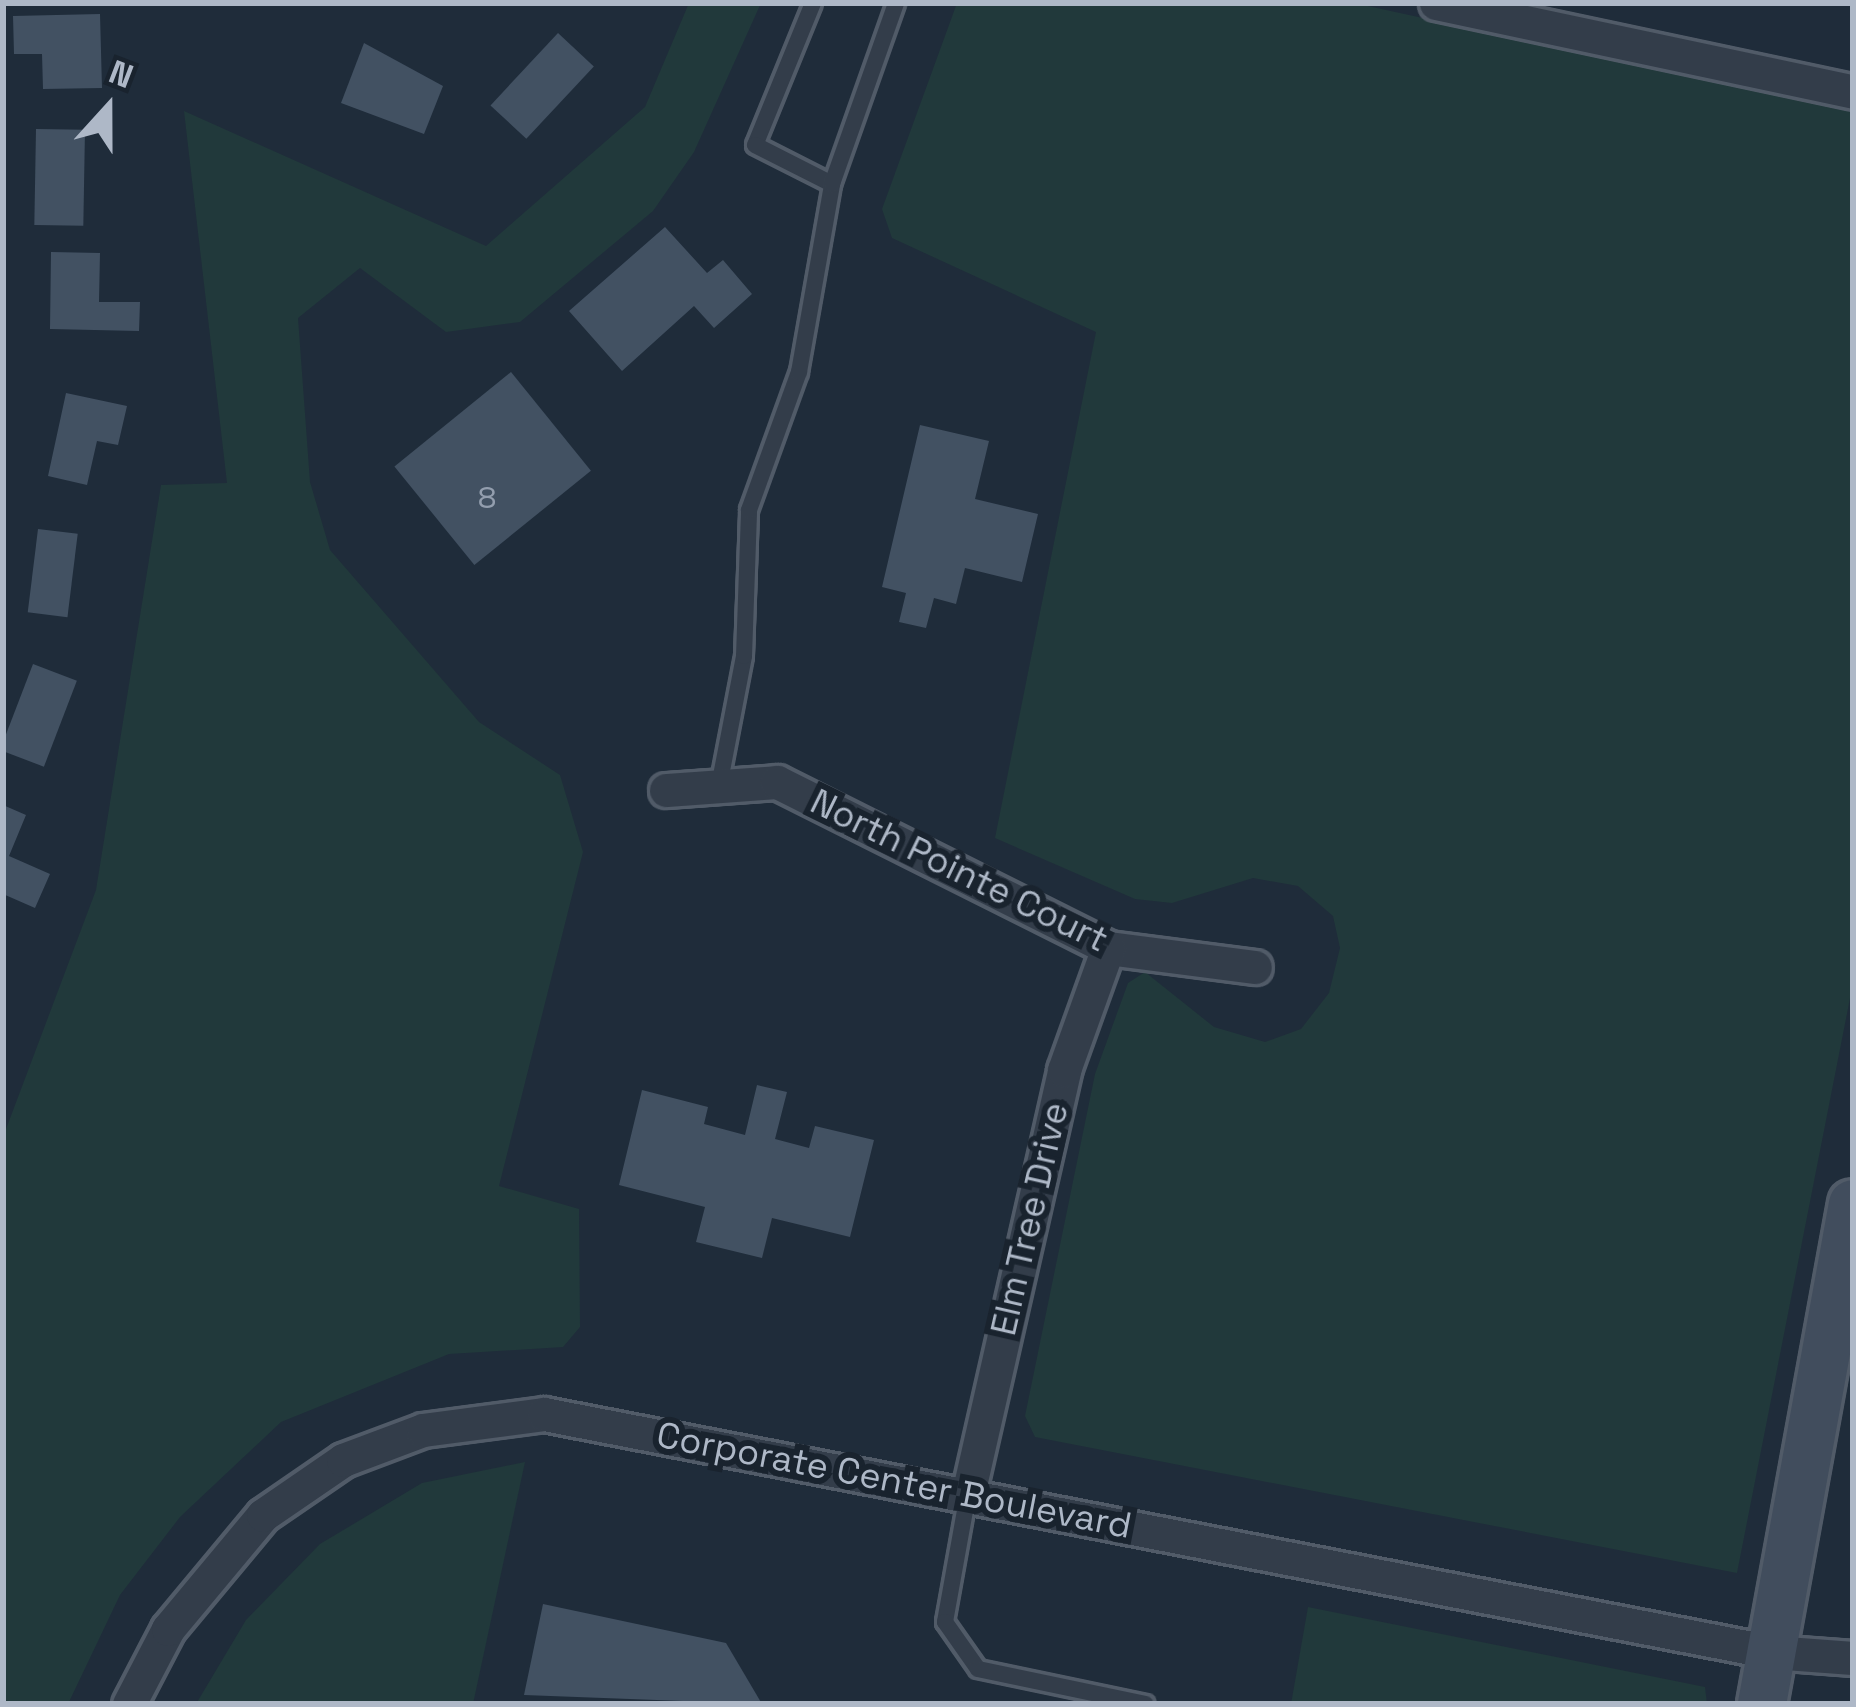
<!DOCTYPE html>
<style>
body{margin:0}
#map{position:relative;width:1856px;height:1707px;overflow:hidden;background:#1f2c3a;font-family:"Space Grotesk",sans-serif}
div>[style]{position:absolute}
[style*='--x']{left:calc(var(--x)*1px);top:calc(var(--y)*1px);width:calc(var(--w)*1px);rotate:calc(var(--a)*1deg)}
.green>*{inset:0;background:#21393b}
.building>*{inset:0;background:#425162;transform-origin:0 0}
.roads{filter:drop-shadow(3px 0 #515b68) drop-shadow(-3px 0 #515b68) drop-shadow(0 3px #515b68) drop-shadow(0 -3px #515b68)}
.lane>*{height:16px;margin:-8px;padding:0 8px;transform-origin:8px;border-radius:8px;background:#333d4a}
.street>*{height:33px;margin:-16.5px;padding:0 16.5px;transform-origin:16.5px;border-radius:16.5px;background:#333d4a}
.secondary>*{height:48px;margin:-24px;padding:0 24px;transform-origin:24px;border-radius:24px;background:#414d5d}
span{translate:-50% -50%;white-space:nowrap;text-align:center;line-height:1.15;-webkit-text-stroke:12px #19232e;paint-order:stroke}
.number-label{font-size:30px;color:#939eae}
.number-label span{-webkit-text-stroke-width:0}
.street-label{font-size:36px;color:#aeb8c7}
.frame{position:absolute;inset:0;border:6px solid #aeb8c7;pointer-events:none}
.north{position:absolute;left:48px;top:48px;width:120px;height:120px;-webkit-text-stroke:9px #19232e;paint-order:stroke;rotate:21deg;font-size:33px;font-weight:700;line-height:48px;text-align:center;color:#aeb8c7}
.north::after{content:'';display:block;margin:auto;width:42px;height:54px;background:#aeb8c7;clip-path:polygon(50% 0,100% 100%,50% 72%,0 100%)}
</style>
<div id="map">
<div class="green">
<div style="clip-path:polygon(689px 3px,761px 3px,694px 152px,653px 211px,520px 322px,446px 332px,360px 268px,298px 318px,310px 482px,330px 550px,479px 722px,560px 775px,583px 852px,499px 1186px,579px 1209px,580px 1327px,563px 1347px,449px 1354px,281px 1422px,180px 1517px,120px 1595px,68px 1704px,3px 1704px,3px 1137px,96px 890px,161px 485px,227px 483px,184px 111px,486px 246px,645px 107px)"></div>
<div style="clip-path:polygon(957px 3px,1354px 3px,1853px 112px,1853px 983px,1737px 1573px,1035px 1437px,1025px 1416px,1095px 1074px,1128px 983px,1145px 972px,1214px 1027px,1265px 1042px,1301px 1029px,1329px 993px,1340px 948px,1333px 916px,1298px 886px,1253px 878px,1172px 903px,1135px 899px,995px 838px,1096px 332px,892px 238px,882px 209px)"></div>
<div style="clip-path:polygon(525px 1462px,473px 1704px,196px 1704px,246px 1620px,320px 1544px,422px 1483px)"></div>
<div style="clip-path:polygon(1308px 1607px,1705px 1687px,1707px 1704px,1291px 1704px)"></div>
</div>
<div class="building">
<div style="clip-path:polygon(100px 14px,102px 88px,43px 89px,42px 54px,14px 54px,13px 16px)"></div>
<div style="left:558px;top:33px;width:49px;height:99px;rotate:43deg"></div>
<div style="clip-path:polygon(364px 43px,443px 86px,424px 134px,341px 103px)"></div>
<div style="left:36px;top:129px;width:49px;height:96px;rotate:1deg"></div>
<div style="clip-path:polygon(665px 227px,707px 273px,723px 260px,752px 294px,714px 328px,694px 306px,622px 371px,569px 311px)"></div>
<div style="clip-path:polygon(51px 252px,100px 253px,99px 302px,140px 302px,139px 331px,50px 329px)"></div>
<div style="left:511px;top:372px;width:127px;height:150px;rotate:51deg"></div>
<div style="clip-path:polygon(66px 393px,127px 406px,118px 445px,97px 441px,87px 485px,48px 476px)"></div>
<div style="clip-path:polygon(920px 425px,989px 441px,975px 499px,1038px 514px,1022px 582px,965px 568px,956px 604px,934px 598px,926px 628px,899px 622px,906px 593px,882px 587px)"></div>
<div style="left:38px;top:529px;width:40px;height:84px;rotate:7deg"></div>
<div style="left:33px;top:664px;width:47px;height:92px;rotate:21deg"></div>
<div style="clip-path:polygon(3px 805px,26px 815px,9px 856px,50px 874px,35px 908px,3px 894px)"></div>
<div style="clip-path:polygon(757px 1085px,787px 1092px,775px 1139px,809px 1148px,815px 1126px,874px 1140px,850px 1237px,772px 1218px,762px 1258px,696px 1242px,705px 1207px,619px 1185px,642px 1090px,708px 1107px,704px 1124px,745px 1135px)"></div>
<div style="clip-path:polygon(543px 1604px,726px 1643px,762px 1704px,524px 1695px)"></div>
</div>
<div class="roads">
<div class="lane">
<div style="--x:813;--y:3;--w:153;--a:112.2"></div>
<div style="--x:755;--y:145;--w:86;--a:26.9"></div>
<div style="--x:720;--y:781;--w:127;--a:-79.1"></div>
<div style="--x:744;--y:656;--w:146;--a:-88"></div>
<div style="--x:749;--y:510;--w:147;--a:-70.1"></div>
<div style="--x:799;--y:372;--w:191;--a:-80"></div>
<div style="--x:832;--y:184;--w:192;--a:-70.5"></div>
<div style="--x:968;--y:1494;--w:130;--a:100.2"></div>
<div style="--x:945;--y:1622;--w:57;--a:54.9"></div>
<div style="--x:978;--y:1669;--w:171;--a:11.8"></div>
</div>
<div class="street">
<div style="--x:1436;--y:3;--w:426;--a:12"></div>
<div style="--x:666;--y:790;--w:111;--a:-4.1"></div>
<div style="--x:777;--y:782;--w:370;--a:26.6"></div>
<div style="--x:1108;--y:948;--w:148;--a:7.4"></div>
<div style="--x:968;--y:1494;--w:435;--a:-77.2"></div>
<div style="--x:1064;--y:1070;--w:130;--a:-70.2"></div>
<div style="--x:129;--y:1704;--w:85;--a:-62.5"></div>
<div style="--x:168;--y:1629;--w:148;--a:-50.2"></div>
<div style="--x:263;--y:1515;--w:97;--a:-34.5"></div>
<div style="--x:343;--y:1460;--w:85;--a:-20.6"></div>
<div style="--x:423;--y:1430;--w:122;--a:-7.5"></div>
<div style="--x:544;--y:1414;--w:1251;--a:10.97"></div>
<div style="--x:1772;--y:1652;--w:81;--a:4.2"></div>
</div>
<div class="secondary">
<div style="--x:1762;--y:1704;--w:508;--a:-79.69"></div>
</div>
</div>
<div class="number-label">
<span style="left:487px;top:498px">8</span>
</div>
<div class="street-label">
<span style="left:959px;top:871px;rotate:26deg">North Pointe Court</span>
<span style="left:1030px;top:1219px;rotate:-77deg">Elm Tree Drive</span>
<span style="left:894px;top:1481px;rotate:11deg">Corporate Center Boulevard</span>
</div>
<div class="frame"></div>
<div class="north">N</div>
</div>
